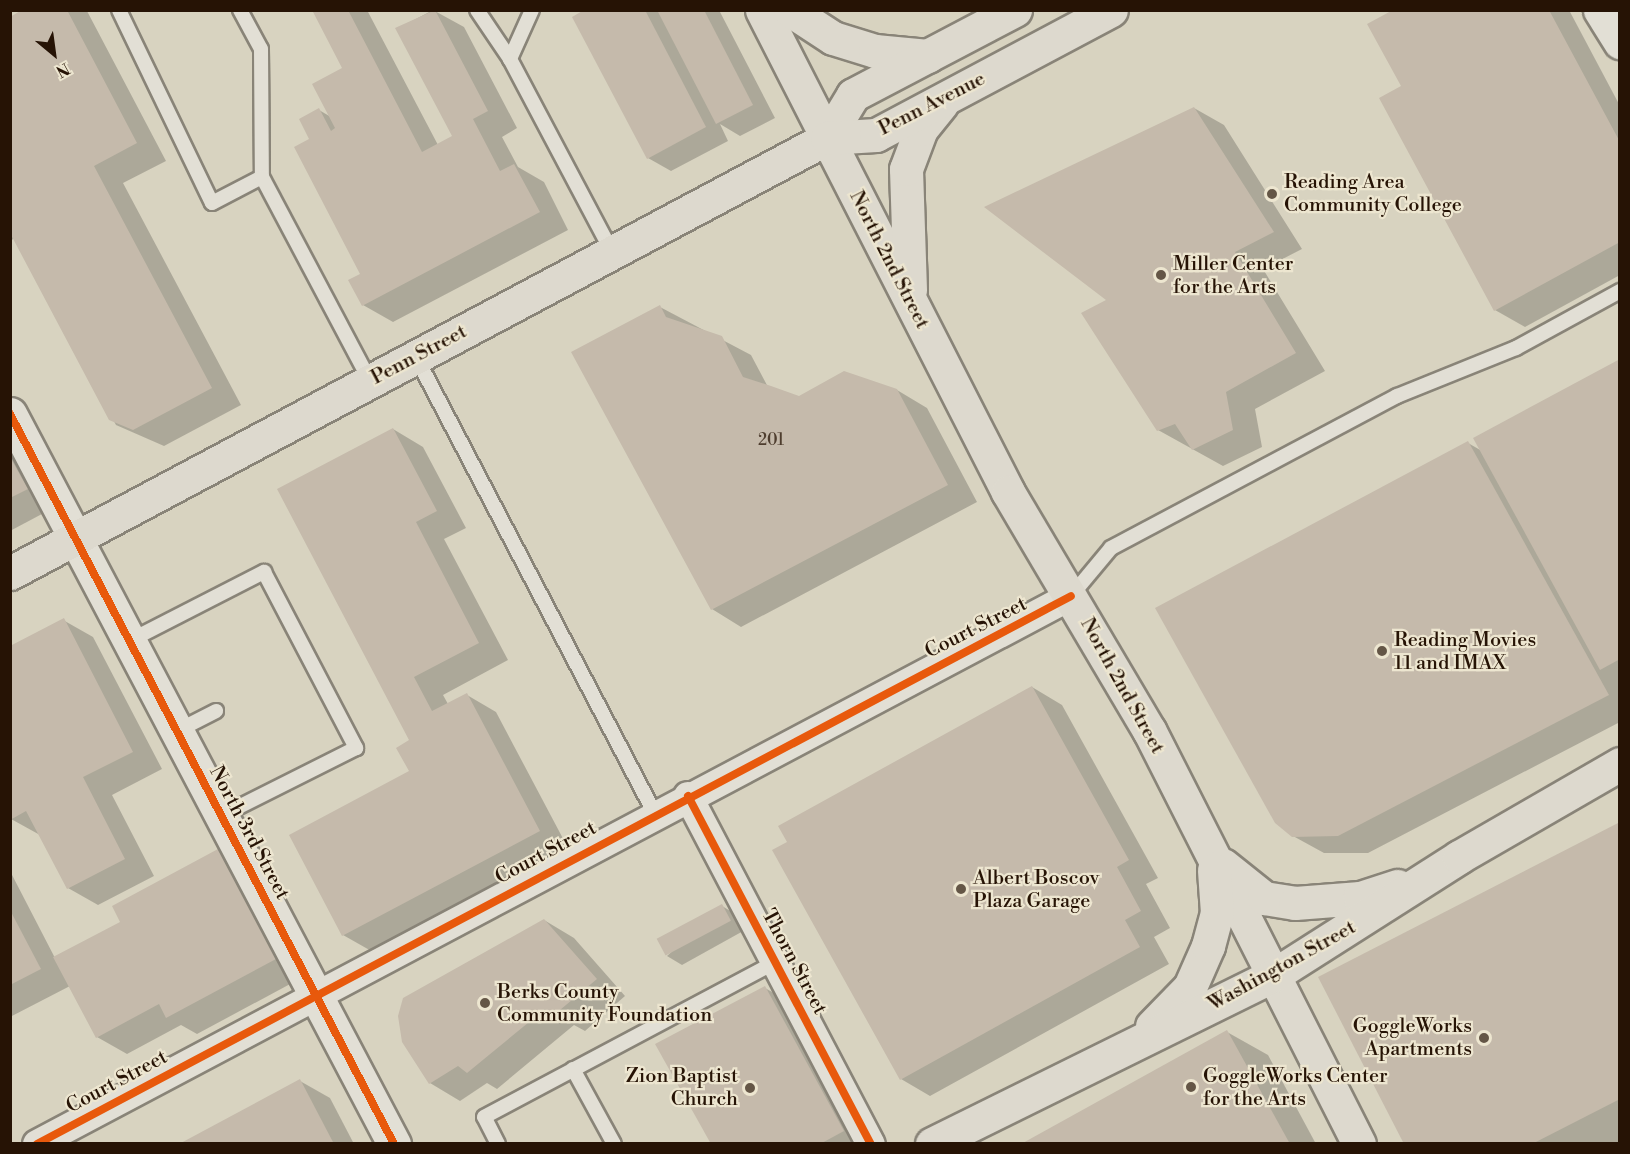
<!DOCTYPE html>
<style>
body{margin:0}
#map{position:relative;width:1630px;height:1154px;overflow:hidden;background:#d8d3c0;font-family:"Libre Bodoni",serif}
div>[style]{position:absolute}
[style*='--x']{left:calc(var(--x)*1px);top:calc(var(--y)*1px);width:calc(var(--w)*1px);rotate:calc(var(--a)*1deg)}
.shadow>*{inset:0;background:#0003}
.building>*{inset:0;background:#c5baab;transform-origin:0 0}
.roads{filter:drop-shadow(2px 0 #898478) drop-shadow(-2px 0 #898478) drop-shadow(0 2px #898478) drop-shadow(0 -2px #898478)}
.service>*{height:14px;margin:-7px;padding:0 7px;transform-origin:7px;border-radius:7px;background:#e2dfd5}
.minor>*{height:28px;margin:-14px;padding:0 14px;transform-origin:14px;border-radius:14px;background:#e2dfd5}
.tertiary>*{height:33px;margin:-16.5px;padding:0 16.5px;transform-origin:16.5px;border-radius:16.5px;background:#e2dfd5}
.secondary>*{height:33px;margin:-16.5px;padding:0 16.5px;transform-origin:16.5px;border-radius:16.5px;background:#e2dfd5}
.primary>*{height:33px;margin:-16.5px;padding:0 16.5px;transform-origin:16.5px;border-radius:16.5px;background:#ddd9ce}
.cycleway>*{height:8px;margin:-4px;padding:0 4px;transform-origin:4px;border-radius:4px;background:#e8590c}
.dots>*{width:16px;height:16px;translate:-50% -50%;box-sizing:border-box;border:3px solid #ede6d0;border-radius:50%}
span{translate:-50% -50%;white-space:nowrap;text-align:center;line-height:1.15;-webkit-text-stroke:4.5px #ede6d0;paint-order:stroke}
.number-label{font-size:16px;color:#4e3d2e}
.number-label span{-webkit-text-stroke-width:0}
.street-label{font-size:20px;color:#261305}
.poi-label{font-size:20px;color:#261305}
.left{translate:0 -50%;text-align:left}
.right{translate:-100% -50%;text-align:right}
.frame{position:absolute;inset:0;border:12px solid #261305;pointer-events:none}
.north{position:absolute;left:24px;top:24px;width:60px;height:60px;-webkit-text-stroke:4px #ede6d0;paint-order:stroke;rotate:151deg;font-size:16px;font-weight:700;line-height:24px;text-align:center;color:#261305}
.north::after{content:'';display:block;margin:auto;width:21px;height:27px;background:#261305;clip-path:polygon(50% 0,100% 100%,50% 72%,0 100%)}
</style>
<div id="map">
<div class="shadow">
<div style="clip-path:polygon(26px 10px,87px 11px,166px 161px,123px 183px,241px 405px,164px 446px,116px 425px,15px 238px,10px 241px,10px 19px)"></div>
<div style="clip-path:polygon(314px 10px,367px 10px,438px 145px,454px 137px,397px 29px,433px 10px,464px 27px,517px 128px,502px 137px,518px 167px,544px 182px,568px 230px,393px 322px,363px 305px,362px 274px,312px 140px,319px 110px,331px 117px,344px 69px)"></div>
<div style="clip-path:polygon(588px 10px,719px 10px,775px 118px,740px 136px,720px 124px,728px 141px,671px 171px,648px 158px)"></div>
<div style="clip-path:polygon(1395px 10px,1569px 10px,1620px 106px,1620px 275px,1525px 327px,1495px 310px,1403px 86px)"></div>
<div style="clip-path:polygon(1194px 108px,1224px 125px,1302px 249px,1263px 269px,1325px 371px,1255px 409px,1262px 447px,1223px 466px,1158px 430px,1109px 300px)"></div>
<div style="clip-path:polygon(660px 307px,751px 355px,768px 387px,799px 397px,897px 390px,927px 408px,977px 502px,741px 627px,712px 609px)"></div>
<div style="clip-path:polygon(1620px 361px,1620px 722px,1368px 853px,1324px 853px,1293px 836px,1468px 443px,1482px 451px)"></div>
<div style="clip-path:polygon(10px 420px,57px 506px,10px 531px)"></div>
<div style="clip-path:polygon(393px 429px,423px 447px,466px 528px,444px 539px,508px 660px,443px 695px,448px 704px,467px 695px,496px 712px,568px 848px,373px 952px,343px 935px,411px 772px)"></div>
<div style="clip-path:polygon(63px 620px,93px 637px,162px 769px,112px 795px,154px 876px,98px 905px,68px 888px,40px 835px,11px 819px)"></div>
<div style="clip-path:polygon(1032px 687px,1062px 705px,1158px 878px,1146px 884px,1170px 928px,1154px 937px,1169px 964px,930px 1096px,901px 1079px,789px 843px)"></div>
<div style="clip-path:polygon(1620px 823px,1620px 1142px,1405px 1144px)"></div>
<div style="clip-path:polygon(218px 851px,247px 868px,305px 976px,197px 1034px,181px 1025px,127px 1054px,97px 1037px,70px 986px,10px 1017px,10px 871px,55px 958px,122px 922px)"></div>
<div style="clip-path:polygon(722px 906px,737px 915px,745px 930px,682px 965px,667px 956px)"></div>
<div style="clip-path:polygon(544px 920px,574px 938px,625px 996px,585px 1031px,574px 1025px,497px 1089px,487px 1083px,460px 1101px,430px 1083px,404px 1041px)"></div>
<div style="clip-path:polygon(765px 988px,795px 1005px,871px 1144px,713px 1144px)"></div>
<div style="clip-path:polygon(1227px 1032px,1268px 1055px,1316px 1144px,1024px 1144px)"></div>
<div style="clip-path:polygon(300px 1081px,330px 1098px,354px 1144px,183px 1144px)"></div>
</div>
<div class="building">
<div style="clip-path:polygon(22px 10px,67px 10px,137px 143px,94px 166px,212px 388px,133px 430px,109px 420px,10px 233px,10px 17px)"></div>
<div style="clip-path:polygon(312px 10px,348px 10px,422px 152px,452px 136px,395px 28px,435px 10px,488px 111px,473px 119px,500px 171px,514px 164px,540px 212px,362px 306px,348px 280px,360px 274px,294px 147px,309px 139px,299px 119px,319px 108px,331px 131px,335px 128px,312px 84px,342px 68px)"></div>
<div style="clip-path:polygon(584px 10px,645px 10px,706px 127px,647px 159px,572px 17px)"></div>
<div style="clip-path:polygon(657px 10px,704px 10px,753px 105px,716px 124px)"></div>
<div style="clip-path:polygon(1393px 10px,1549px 10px,1620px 142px,1620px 242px,1494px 311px,1379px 98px,1401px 86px,1367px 24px)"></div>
<div style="clip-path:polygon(1194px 107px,1274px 232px,1235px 252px,1296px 353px,1226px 392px,1233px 430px,1192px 450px,1175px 424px,1157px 431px,1081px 313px,1106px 300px,984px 207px)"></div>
<div style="clip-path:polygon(660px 305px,666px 317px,722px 336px,743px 377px,771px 386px,799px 396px,844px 371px,897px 389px,948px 485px,711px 610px,571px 352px)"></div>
<div style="clip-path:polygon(1620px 359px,1620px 659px,1600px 670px,1473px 438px)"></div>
<div style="clip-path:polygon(393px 428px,437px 511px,416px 522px,479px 643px,414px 677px,432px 711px,467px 693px,540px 831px,342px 936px,289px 835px,409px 771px,396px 748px,409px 740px,277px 489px)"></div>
<div style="clip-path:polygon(1468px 441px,1609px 695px,1338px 836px,1292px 837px,1275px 823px,1155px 608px)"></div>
<div style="clip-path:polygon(10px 457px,28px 489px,10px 498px)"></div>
<div style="clip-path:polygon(64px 618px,133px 752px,83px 777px,125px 859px,67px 889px,26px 811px,10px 820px,10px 646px)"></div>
<div style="clip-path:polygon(1032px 686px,1129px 860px,1117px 867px,1141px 911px,1125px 920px,1140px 947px,900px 1080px,772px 850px,787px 842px,778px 826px)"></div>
<div style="clip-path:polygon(1620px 822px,1620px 1099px,1532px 1144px,1404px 1144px,1318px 977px)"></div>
<div style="clip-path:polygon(218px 849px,276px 959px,166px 1018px,159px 1004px,96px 1038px,53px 957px,120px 922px,112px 906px)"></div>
<div style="left:722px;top:904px;width:19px;height:74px;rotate:62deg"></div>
<div style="clip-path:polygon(10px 910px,41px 969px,10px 985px)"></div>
<div style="clip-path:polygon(544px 919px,597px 979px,554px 1015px,545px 1009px,467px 1073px,458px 1066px,429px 1084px,402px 1042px,398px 1016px,403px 998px)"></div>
<div style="clip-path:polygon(765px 986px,844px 1131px,820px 1144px,711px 1144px,655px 1044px)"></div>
<div style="clip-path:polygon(1227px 1030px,1290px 1144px,1021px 1144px)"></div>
<div style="clip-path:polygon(300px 1079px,334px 1144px,179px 1144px)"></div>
</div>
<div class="roads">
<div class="service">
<div style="--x:119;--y:10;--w:214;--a:64.3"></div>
<div style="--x:212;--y:203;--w:56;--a:-27.5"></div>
<div style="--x:240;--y:10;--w:44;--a:61.7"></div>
<div style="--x:261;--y:49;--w:128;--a:89.6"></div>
<div style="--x:262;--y:177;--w:231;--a:62.1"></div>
<div style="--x:477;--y:10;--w:59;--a:56"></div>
<div style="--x:532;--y:10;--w:54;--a:114.2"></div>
<div style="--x:510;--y:59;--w:218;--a:62.1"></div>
<div style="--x:416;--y:357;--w:516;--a:62.39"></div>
<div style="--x:1071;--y:596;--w:62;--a:-50.2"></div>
<div style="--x:1111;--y:548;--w:324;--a:-28"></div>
<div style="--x:1397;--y:396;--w:128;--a:-22"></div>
<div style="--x:1516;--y:348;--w:119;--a:-28.7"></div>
<div style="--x:129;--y:641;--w:152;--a:-27.1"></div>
<div style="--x:264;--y:572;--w:199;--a:62.4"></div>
<div style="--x:356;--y:748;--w:151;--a:153.3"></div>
<div style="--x:177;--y:731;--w:44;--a:-27.1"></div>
<div style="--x:573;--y:1069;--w:85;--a:61.3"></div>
<div style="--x:498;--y:1144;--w:30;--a:-117"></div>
<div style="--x:484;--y:1117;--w:330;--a:-28"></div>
</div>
<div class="minor">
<div style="--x:688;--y:796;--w:393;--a:62.3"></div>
<div style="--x:37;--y:1144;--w:1170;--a:-27.92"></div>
</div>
<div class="tertiary">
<div style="--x:10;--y:414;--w:825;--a:62.25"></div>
</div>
<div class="secondary">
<div style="--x:1600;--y:10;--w:38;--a:58"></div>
</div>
<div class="primary">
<div style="--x:762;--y:10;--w:541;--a:62.96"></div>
<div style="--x:1008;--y:492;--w:277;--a:59.4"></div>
<div style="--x:1149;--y:730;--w:464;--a:63.1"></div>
<div style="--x:790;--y:10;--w:51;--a:33.1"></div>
<div style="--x:833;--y:38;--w:44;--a:17.2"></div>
<div style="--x:875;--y:51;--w:53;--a:5.4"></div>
<div style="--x:827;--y:138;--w:50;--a:-58.8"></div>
<div style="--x:853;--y:95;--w:183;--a:-27.7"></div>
<div style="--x:910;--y:290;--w:121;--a:-91.9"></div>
<div style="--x:906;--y:169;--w:43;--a:-69.4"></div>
<div style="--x:921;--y:129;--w:33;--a:-51"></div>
<div style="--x:10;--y:573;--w:926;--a:-28.03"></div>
<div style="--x:827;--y:138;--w:49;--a:-3.5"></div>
<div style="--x:876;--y:135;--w:266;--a:-28"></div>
<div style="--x:1223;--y:865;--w:53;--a:38.8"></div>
<div style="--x:1264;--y:898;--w:31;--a:9"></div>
<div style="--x:1295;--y:903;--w:65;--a:-4.4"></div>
<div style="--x:1360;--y:898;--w:39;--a:-18"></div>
<div style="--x:1152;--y:1026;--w:54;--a:-45.7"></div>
<div style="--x:1190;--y:987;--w:45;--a:-66.3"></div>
<div style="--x:1208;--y:946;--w:34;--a:-75"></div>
<div style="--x:1217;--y:913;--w:43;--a:-94"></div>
<div style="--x:932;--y:1144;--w:381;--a:-26.3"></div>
<div style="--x:1274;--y:975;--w:219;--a:-32.5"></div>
<div style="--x:1459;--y:857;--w:186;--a:-30"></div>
</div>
</div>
<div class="cycleway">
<div style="--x:10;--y:414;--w:825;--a:62.25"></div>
<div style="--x:688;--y:796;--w:393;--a:62.3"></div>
<div style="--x:37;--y:1144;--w:1170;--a:-27.92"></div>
</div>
<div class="dots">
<div style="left:1272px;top:194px;background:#645646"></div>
<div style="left:1161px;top:275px;background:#645646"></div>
<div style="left:1382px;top:651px;background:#645646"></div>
<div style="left:961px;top:889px;background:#645646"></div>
<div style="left:485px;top:1003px;background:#645646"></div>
<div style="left:1484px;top:1038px;background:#645646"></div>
<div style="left:1191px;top:1087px;background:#645646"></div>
<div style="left:750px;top:1088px;background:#645646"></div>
</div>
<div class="number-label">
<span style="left:771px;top:440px">201</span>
</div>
<div class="street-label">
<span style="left:932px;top:104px;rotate:-27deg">Penn Avenue</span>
<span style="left:889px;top:260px;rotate:63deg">North 2nd Street</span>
<span style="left:419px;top:355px;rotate:-28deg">Penn Street</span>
<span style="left:976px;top:628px;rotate:-27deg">Court Street</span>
<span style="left:1122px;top:686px;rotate:61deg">North 2nd Street</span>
<span style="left:249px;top:833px;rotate:62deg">North 3rd Street</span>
<span style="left:546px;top:853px;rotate:-28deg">Court Street</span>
<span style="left:794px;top:962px;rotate:62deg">Thorn Street</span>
<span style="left:1282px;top:966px;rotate:-29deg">Washington Street</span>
<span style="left:117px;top:1082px;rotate:-28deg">Court Street</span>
</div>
<div class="poi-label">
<span class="left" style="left:1284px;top:194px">Reading Area<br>Community College</span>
<span class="left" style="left:1173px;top:276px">Miller Center<br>for the Arts</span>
<span class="left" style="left:1394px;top:652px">Reading Movies<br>11 and IMAX</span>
<span class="left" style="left:973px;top:890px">Albert Boscov<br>Plaza Garage</span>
<span class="left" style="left:497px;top:1004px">Berks County<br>Community Foundation</span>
<span class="right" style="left:1472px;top:1038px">GoggleWorks<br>Apartments</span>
<span class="right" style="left:738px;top:1088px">Zion Baptist<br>Church</span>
<span class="left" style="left:1203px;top:1088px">GoggleWorks Center<br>for the Arts</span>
</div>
<div class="frame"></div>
<div class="north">N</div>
</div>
